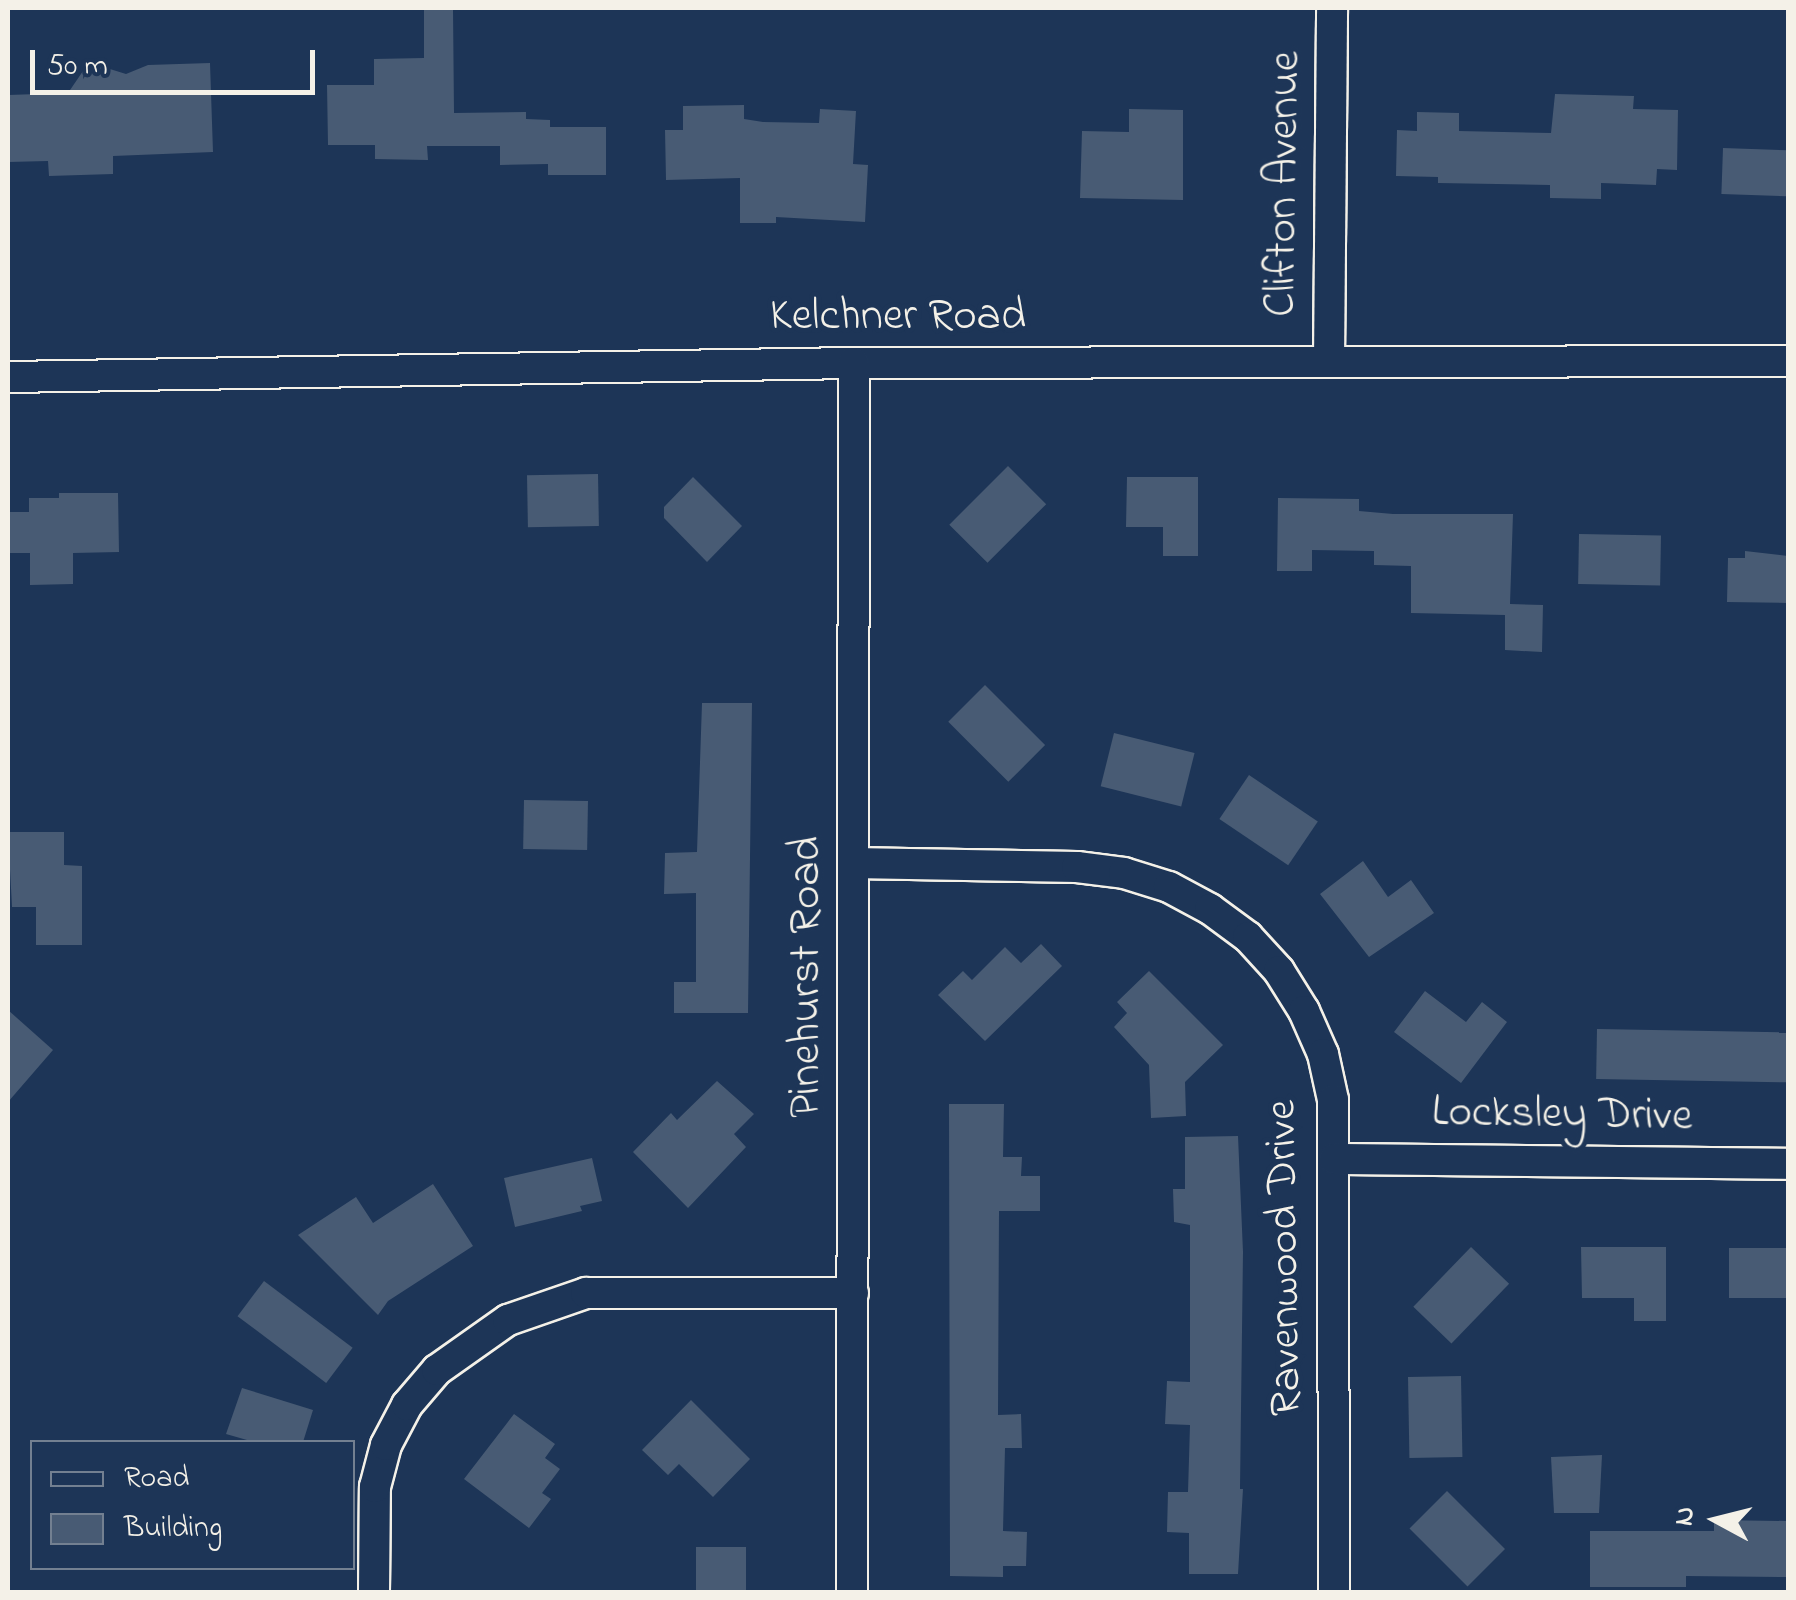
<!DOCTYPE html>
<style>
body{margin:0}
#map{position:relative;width:1796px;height:1600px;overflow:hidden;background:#1d3557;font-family:"Indie Flower",sans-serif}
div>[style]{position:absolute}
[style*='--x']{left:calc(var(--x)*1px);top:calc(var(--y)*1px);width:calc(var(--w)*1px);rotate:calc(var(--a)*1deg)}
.building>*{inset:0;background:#485b74;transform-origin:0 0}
.roads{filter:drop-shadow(2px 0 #f4f1e8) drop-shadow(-2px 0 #f4f1e8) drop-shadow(0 2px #f4f1e8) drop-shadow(0 -2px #f4f1e8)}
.minor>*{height:30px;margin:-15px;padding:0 15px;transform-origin:15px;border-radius:15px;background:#1d3557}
span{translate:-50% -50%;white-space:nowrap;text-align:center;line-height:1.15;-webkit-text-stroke:10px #1d3557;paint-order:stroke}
.street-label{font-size:45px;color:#f4f1e8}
.frame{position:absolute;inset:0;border:10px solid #f4f1e8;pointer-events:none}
.legend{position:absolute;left:30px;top:1440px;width:325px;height:130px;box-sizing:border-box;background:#1d3557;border:2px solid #738091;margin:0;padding:12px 18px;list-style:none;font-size:30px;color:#f4f1e8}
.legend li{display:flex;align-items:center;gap:20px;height:50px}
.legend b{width:50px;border:2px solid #738091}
.north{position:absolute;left:1666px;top:1470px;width:100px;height:100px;-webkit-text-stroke:8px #1d3557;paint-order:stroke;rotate:277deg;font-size:28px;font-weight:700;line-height:40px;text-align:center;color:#f4f1e8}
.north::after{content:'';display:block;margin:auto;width:35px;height:45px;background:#f4f1e8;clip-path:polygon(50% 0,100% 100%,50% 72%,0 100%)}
.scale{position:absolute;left:30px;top:50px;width:285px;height:45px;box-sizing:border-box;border:5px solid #f4f1e8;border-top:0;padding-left:12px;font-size:30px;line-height:35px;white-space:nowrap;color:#f4f1e8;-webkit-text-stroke:8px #1d3557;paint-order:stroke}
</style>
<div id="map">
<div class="building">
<div style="clip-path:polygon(424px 8px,453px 8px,454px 113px,526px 112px,526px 119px,550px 120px,550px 127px,606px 127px,606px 175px,548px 175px,548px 164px,500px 165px,500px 146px,427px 146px,428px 160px,375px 159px,375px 145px,328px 145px,327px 85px,374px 85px,374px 59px,424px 58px)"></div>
<div style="clip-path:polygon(210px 63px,213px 152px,113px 156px,113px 174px,49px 176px,48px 161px,8px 162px,8px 95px,68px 93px,83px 71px,97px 65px,126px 74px,148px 65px)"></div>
<div style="clip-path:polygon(1555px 94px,1634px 96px,1633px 109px,1678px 110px,1677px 170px,1657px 169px,1656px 185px,1601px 183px,1601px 199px,1550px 198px,1550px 185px,1438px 183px,1438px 177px,1396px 176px,1397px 130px,1417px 131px,1417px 112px,1459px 113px,1459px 131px,1551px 133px)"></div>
<div style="clip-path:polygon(744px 105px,744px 119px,763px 122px,819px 123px,820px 109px,856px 111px,853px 164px,868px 165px,865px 222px,776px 217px,776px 223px,740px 223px,740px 178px,666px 180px,665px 130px,683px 130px,683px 106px)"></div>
<div style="clip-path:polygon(1129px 109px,1183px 110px,1183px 200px,1080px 198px,1082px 131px,1129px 132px)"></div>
<div style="left:1723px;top:148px;width:65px;height:46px;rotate:2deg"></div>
<div style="left:1008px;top:466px;width:54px;height:83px;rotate:45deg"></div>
<div style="left:598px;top:474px;width:52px;height:71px;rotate:89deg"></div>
<div style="clip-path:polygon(693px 477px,742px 526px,707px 562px,664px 518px,664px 507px)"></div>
<div style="clip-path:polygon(1127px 477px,1198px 477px,1198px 556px,1163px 556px,1163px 527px,1126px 527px)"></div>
<div style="clip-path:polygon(59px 493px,118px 493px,119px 552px,73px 553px,73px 584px,30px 585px,30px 553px,8px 553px,8px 512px,29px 512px,29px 498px,59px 498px)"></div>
<div style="clip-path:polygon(1278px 498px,1359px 499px,1359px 511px,1393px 514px,1513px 514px,1510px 604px,1543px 605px,1542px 652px,1505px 650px,1505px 615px,1411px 613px,1411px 566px,1374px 565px,1374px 551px,1312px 550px,1312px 571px,1277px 571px)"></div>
<div style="left:1579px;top:534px;width:82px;height:50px;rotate:1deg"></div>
<div style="clip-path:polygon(1745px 551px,1788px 556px,1788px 603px,1727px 602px,1728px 558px,1745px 558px)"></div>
<div style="left:985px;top:685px;width:85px;height:52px;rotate:45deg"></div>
<div style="clip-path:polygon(702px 703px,752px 703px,748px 1013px,674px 1013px,674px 982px,696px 982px,696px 893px,664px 894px,665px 853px,697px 852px)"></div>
<div style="left:1114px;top:733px;width:83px;height:55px;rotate:14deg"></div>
<div style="left:1249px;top:775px;width:83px;height:53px;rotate:34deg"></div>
<div style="left:524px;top:800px;width:64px;height:49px;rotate:1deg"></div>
<div style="clip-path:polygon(8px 832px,64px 832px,64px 865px,82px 866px,82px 945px,36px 945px,36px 907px,12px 907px)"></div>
<div style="clip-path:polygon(1363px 861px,1388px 897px,1411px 880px,1434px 913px,1369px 957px,1320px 894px)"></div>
<div style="clip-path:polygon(1041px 944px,1062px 966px,985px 1041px,938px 995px,963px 971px,972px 980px,1005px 947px,1021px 963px)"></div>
<div style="clip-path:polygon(1149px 971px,1223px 1045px,1185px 1082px,1186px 1116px,1151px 1118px,1149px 1065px,1114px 1027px,1127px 1013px,1117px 1002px)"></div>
<div style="clip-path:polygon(1425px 991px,1466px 1022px,1482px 1002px,1507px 1022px,1461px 1083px,1394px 1032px)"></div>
<div style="clip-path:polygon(8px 1010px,53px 1050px,8px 1102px)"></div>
<div style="left:1597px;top:1029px;width:191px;height:50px;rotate:1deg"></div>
<div style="clip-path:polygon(717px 1081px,754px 1114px,734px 1134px,746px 1147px,688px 1208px,633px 1152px,671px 1113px,677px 1120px)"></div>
<div style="clip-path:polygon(949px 1104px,1004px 1104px,1003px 1157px,1022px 1157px,1021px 1176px,1040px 1176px,1040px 1211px,999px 1211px,998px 1415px,1021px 1414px,1022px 1448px,1005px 1448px,1003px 1531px,1027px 1532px,1026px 1566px,1003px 1566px,1003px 1577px,950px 1576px)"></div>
<div style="clip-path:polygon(1238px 1136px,1243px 1252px,1240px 1489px,1243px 1489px,1238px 1574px,1189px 1574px,1189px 1533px,1167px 1532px,1168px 1492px,1188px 1492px,1190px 1425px,1165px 1424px,1167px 1381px,1190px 1382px,1190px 1225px,1174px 1222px,1173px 1189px,1185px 1189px,1185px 1137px)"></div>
<div style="clip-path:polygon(592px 1158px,602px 1201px,580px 1206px,582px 1211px,515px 1227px,504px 1178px)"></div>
<div style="clip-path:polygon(433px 1184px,473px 1246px,388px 1301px,378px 1315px,298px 1235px,356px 1197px,373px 1223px)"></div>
<div style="left:1471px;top:1247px;width:53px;height:83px;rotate:44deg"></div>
<div style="clip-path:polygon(1581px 1247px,1666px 1247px,1666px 1321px,1634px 1321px,1634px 1298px,1582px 1298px)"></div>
<div style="left:1729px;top:1248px;width:59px;height:50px"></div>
<div style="left:264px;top:1281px;width:111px;height:44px;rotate:37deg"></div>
<div style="left:1461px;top:1376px;width:81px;height:53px;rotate:89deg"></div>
<div style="clip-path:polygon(242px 1388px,313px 1410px,303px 1442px,254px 1442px,226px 1434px)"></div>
<div style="clip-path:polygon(691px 1400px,750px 1459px,713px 1497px,679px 1464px,668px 1475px,642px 1450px)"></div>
<div style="clip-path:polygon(514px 1414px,555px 1444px,545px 1458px,560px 1469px,542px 1493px,551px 1499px,529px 1528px,464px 1479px)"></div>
<div style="clip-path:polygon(1602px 1455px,1599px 1513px,1554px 1513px,1551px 1457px)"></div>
<div style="left:1447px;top:1491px;width:82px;height:53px;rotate:45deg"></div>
<div style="clip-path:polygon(1714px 1520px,1788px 1521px,1788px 1577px,1686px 1576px,1686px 1587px,1590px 1587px,1590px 1531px,1714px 1531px)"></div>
<div style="left:696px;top:1547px;width:50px;height:45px"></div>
</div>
<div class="roads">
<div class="minor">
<div style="--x:1329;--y:361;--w:353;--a:-89.5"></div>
<div style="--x:8;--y:377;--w:846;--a:-0.95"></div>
<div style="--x:854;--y:363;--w:934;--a:-0.12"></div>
<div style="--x:853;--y:863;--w:224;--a:1"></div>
<div style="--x:1077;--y:867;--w:47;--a:7.3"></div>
<div style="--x:1124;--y:873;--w:47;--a:17.3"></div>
<div style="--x:1169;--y:887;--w:47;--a:28.2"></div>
<div style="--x:1210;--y:909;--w:47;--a:36.4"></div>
<div style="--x:1248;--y:937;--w:46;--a:47.6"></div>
<div style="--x:1279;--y:971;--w:47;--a:58"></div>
<div style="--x:1304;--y:1011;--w:47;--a:66.2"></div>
<div style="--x:1323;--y:1054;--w:47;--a:77.7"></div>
<div style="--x:1333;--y:1100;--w:492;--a:89.9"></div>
<div style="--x:1334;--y:1159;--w:454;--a:0.6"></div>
<div style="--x:374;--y:1592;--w:105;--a:-89.5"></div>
<div style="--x:375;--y:1487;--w:43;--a:-75.3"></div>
<div style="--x:386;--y:1445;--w:45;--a:-62.3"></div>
<div style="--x:407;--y:1405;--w:46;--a:-49.4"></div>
<div style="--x:437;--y:1370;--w:87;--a:-35.2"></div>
<div style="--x:508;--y:1320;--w:83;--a:-19.1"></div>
<div style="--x:586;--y:1293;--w:267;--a:0"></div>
<div style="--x:852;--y:1592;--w:1229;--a:-89.91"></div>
</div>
</div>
<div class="street-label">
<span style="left:1285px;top:184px;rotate:-89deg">Clifton Avenue</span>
<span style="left:898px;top:318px">Kelchner Road</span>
<span style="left:808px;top:977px;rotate:-90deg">Pinehurst Road</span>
<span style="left:1562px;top:1116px;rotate:1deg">Locksley Drive</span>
<span style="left:1286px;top:1258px;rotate:-91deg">Ravenwood Drive</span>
</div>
<div class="frame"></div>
<ul class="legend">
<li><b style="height:12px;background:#1d3557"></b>Road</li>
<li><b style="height:28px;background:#485b74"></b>Building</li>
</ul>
<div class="north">N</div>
<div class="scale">50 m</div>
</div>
